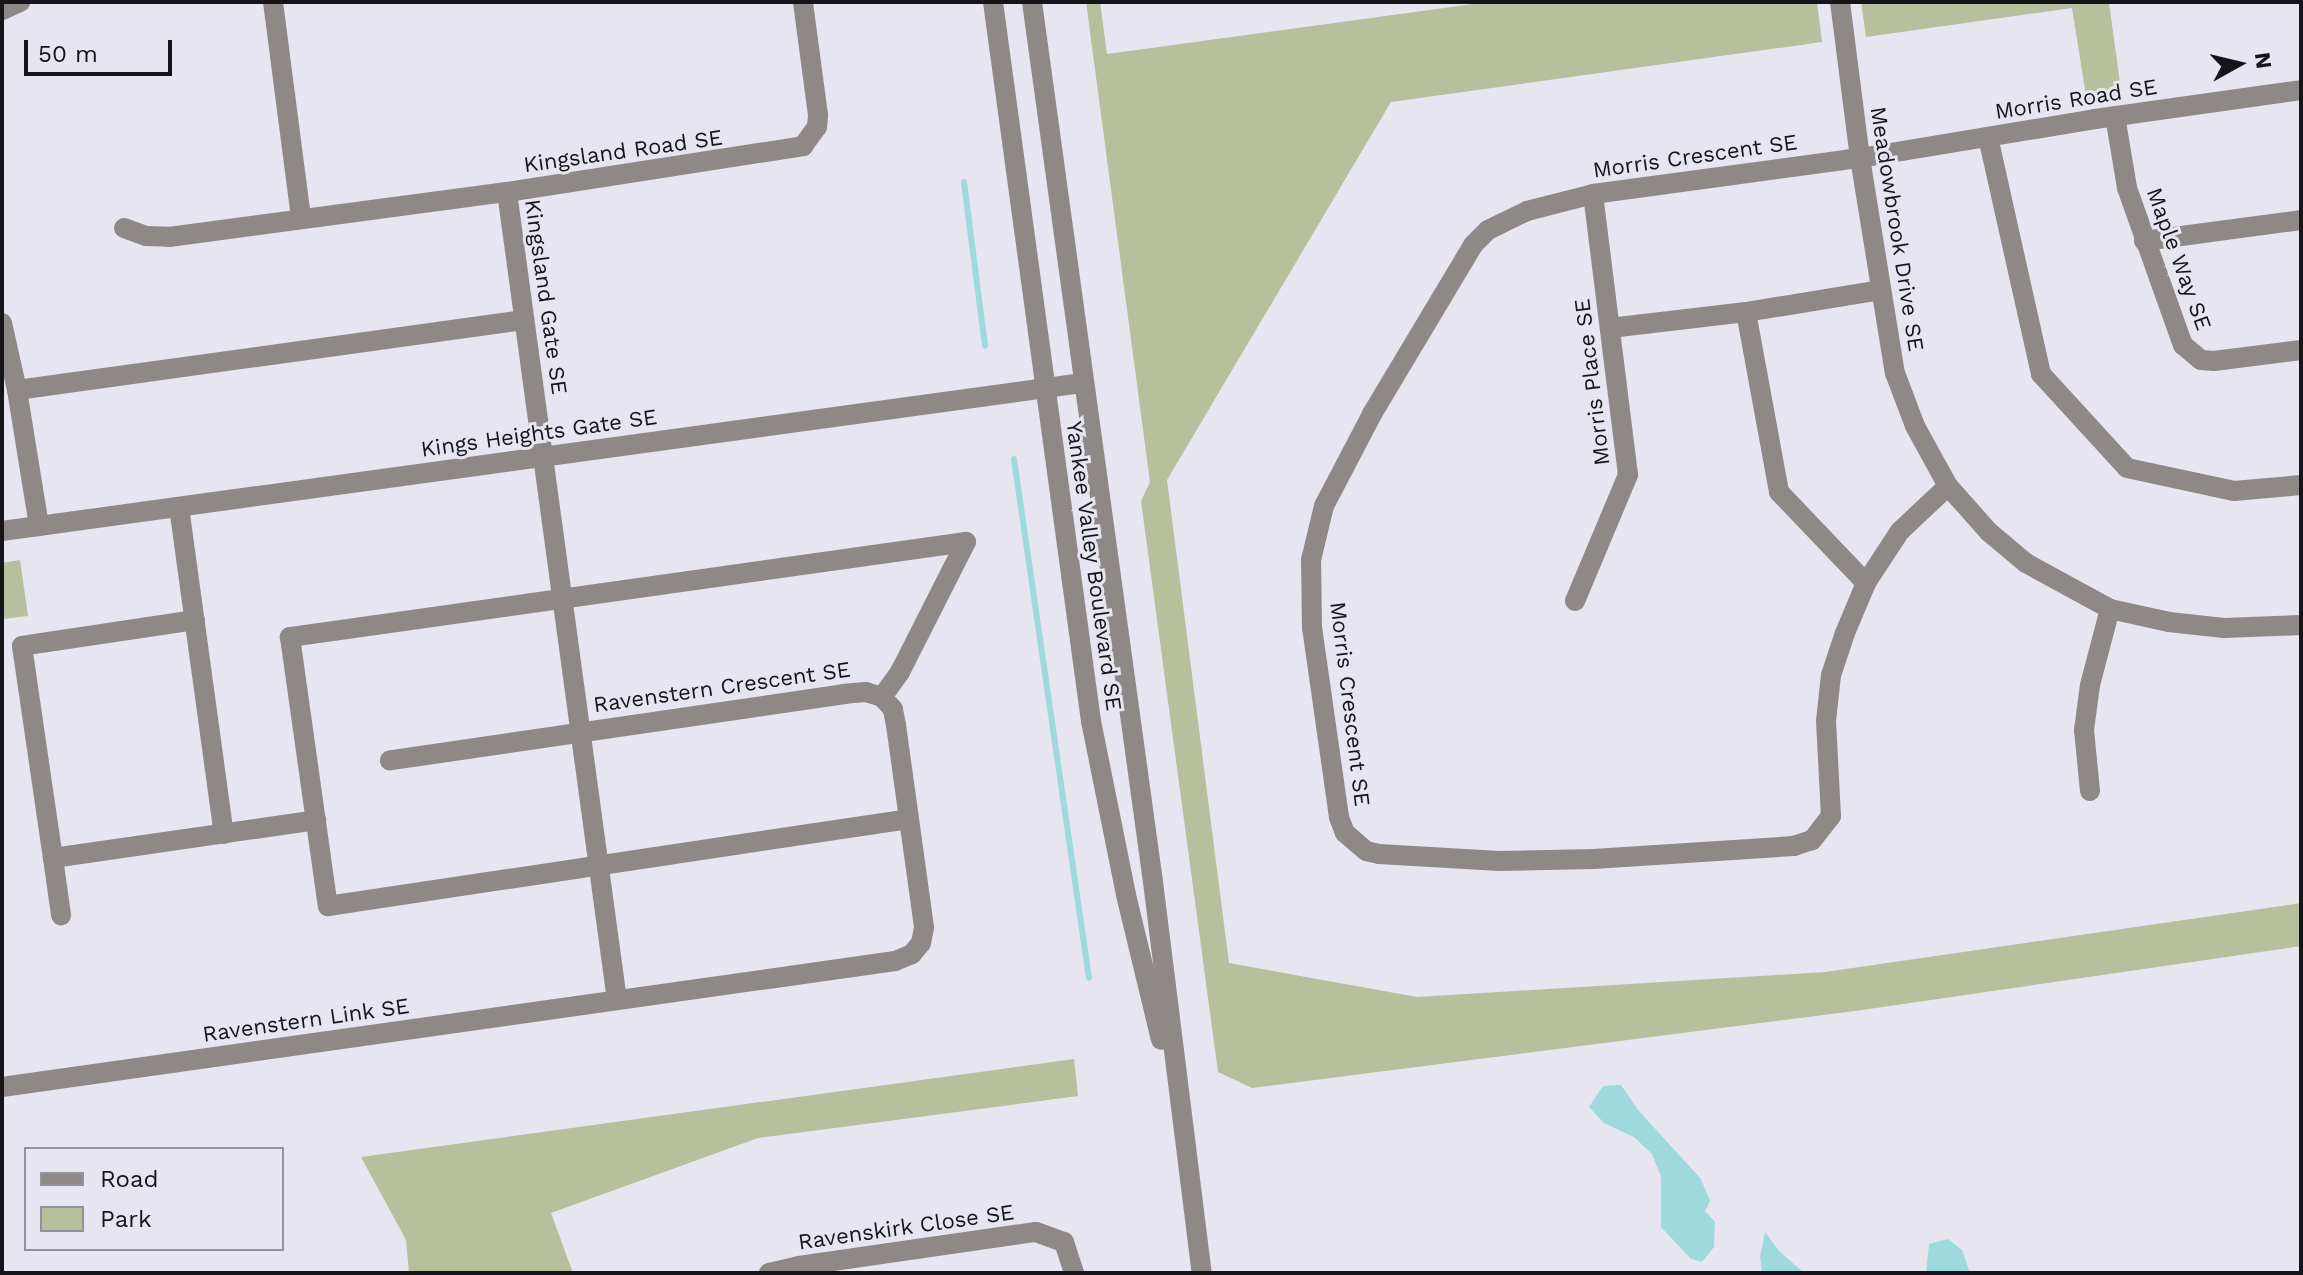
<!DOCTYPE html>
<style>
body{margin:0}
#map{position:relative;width:2303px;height:1275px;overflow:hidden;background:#e6e5f0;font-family:"Work Sans",sans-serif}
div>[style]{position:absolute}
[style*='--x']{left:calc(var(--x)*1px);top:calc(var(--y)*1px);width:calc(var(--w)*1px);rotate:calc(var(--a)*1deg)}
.green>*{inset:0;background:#b7c09d}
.water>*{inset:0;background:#9dd9dd}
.stream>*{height:6px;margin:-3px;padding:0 3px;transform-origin:3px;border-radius:3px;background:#9dd9dd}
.minor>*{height:20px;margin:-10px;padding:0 10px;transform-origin:10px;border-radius:10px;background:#8e8986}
span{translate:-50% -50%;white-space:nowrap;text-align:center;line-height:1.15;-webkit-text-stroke:6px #e6e5f0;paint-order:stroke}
.street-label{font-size:22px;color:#151519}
.frame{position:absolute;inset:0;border:4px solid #151519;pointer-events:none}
.legend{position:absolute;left:24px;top:1147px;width:260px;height:104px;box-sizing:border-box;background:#e6e5f0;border:2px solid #92929a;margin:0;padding:10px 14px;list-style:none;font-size:24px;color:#151519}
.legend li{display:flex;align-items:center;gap:16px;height:40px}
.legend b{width:40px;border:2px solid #92929a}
.north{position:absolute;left:2199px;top:24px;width:80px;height:80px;-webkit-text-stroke:6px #e6e5f0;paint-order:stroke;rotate:82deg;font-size:22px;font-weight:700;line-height:32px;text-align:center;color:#151519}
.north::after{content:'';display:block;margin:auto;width:28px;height:36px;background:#151519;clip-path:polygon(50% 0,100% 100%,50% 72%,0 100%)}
.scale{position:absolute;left:24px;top:40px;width:148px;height:36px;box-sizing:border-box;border:4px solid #151519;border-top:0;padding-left:10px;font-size:24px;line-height:28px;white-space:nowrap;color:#151519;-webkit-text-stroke:6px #e6e5f0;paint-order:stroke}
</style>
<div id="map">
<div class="green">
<div style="clip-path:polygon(1086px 2px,1100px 2px,1107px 54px,1488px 2px,1817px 2px,1822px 42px,1391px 102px,1167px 480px,1229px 963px,1417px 997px,1825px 972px,2301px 903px,2301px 946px,1855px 1011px,1252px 1088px,1218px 1072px,1141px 501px,1150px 482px)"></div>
<div style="clip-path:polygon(1861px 2px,2116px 2px,2109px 3px,2122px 97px,2087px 102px,2072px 8px,1866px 37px)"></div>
<div style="clip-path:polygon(20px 560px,28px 616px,2px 619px,2px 563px)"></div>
<div style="clip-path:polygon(1074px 1059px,1078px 1096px,758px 1138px,551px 1213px,573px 1273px,409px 1273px,406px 1240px,361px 1157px)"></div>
</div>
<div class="water">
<div style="clip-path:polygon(1621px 1085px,1638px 1110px,1701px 1179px,1710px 1201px,1705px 1211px,1715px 1222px,1714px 1247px,1702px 1262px,1691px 1259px,1661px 1227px,1661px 1177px,1652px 1154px,1634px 1137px,1604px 1123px,1589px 1107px,1603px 1086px)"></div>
<div style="clip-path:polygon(1765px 1232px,1779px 1251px,1804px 1273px,1762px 1273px,1760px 1257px)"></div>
<div style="clip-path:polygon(1948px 1239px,1962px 1250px,1970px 1273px,1926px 1273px,1929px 1244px)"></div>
</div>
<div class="stream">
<div style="--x:964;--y:182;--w:165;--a:82.7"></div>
<div style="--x:1014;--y:459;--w:524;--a:81.78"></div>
</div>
<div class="minor">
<div style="--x:273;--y:2;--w:218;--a:82.6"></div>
<div style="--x:993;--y:2;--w:726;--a:82.24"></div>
<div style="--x:1091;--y:721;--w:177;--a:78.6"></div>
<div style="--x:1126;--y:895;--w:149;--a:76.4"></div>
<div style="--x:1032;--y:2;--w:888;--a:82.17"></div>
<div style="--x:1153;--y:882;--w:394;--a:82.9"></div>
<div style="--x:1840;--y:2;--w:157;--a:82.7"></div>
<div style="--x:1860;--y:158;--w:218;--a:80.8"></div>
<div style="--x:1895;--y:373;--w:57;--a:69.3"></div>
<div style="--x:1915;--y:426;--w:68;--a:61.2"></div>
<div style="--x:1948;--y:486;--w:62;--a:48.3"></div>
<div style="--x:1989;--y:532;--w:48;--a:40"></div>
<div style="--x:2026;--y:563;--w:96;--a:28.7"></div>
<div style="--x:2110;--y:609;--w:60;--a:12.4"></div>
<div style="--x:2169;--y:622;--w:55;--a:6.2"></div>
<div style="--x:2224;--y:628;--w:77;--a:-2.2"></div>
<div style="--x:2;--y:10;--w:20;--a:-24"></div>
<div style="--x:2115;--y:116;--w:73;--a:80.5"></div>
<div style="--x:2127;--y:188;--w:167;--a:70.4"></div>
<div style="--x:2183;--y:345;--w:23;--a:40"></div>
<div style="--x:2201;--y:360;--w:13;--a:4"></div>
<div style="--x:2214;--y:361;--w:88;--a:-7.2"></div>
<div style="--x:1988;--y:137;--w:243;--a:77.4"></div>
<div style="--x:2041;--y:374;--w:127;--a:47.5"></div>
<div style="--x:2127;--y:468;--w:109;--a:12.1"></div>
<div style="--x:2234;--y:491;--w:67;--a:-5.1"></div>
<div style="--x:507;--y:192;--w:815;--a:82.25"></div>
<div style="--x:124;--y:228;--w:23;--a:20"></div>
<div style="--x:146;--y:236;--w:23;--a:2"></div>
<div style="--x:169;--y:237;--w:341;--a:-7.6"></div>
<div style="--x:507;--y:192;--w:300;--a:-8.8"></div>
<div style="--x:803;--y:146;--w:24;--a:-54"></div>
<div style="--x:817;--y:127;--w:12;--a:-85"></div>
<div style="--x:818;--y:115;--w:114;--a:-97.6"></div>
<div style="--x:2144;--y:241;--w:158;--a:-7.6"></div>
<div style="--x:1746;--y:312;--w:183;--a:79.6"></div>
<div style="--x:1779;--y:492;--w:126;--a:46.3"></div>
<div style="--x:2;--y:323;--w:69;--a:77.4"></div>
<div style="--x:17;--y:390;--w:138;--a:80.8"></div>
<div style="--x:1610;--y:328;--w:137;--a:-6.7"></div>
<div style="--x:1746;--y:312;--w:136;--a:-9.3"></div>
<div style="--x:17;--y:390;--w:512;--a:-7.86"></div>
<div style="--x:1948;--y:486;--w:66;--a:136.8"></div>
<div style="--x:1900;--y:531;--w:62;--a:123.2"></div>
<div style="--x:1866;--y:583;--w:54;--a:112.8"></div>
<div style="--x:1845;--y:633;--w:44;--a:108.4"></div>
<div style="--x:1831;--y:675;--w:46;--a:96.2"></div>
<div style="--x:1826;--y:721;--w:95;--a:87"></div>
<div style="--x:1831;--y:816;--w:31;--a:128"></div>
<div style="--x:1812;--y:840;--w:19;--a:162"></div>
<div style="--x:1794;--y:846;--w:201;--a:176.3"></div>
<div style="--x:1593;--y:859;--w:94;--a:178.8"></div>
<div style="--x:1499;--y:861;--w:120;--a:-176.7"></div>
<div style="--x:1379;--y:854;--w:13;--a:-167"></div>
<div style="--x:1366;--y:851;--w:28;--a:-139"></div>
<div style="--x:1345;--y:833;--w:17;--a:-111"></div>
<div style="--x:1339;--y:817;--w:191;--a:-98.1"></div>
<div style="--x:1312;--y:628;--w:68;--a:-90.8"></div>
<div style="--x:1311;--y:560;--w:56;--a:-76.5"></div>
<div style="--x:1324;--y:506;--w:104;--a:-62.4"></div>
<div style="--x:1372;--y:414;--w:197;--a:-59.1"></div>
<div style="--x:1473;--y:245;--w:21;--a:-45"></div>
<div style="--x:1488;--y:230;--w:43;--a:-26"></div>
<div style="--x:1527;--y:211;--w:68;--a:-14.4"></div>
<div style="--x:1593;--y:194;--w:269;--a:-7.7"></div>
<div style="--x:1860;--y:158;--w:238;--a:-9.4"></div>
<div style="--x:2095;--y:119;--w:208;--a:-8"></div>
<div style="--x:179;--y:507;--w:330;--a:82.2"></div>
<div style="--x:2;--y:531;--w:1091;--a:-7.8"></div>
<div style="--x:1575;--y:601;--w:137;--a:-67.2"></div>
<div style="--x:1628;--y:475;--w:283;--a:-97.1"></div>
<div style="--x:195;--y:620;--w:175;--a:171.5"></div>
<div style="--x:22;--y:646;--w:214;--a:81.7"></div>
<div style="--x:53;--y:858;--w:266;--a:-8.2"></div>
<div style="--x:882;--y:697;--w:31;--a:-54"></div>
<div style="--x:900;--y:672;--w:146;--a:-63.1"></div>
<div style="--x:966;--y:542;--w:683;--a:172"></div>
<div style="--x:290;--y:637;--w:272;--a:82"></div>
<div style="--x:328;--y:906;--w:587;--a:-8.52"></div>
<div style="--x:2090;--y:791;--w:61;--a:-95.6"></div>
<div style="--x:2084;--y:730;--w:45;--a:-82.4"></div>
<div style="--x:2090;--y:685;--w:79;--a:-75.3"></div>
<div style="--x:53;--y:858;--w:58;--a:82"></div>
<div style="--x:2;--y:1087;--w:902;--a:-8.03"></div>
<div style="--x:895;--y:961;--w:18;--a:-22"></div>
<div style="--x:912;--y:954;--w:14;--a:-51"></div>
<div style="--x:921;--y:943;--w:16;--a:-79"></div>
<div style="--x:924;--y:927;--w:204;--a:-97.9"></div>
<div style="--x:896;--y:725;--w:16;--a:-101"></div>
<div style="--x:893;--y:709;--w:16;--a:-133"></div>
<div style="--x:882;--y:697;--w:17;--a:-163"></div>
<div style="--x:866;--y:692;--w:21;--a:175"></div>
<div style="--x:845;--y:694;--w:460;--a:171.7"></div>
<div style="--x:769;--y:1273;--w:31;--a:-13"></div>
<div style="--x:799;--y:1266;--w:239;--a:-8.2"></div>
<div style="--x:1036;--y:1232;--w:30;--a:20"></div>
<div style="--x:1064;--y:1242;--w:33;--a:72"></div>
</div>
<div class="street-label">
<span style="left:2076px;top:99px;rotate:-9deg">Morris Road SE</span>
<span style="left:623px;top:151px;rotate:-8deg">Kingsland Road SE</span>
<span style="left:1695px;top:156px;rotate:-8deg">Morris Crescent SE</span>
<span style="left:1897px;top:229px;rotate:81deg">Meadowbrook Drive SE</span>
<span style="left:2179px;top:259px;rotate:70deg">Maple Way SE</span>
<span style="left:546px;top:297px;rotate:82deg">Kingsland Gate SE</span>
<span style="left:1592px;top:382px;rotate:-97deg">Morris Place SE</span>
<span style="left:539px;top:433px;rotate:-8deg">Kings Heights Gate SE</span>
<span style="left:1094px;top:566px;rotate:82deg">Yankee Valley Boulevard SE</span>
<span style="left:722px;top:687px;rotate:-8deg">Ravenstern Crescent SE</span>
<span style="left:1350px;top:704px;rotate:83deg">Morris Crescent SE</span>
<span style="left:306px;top:1020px;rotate:-8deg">Ravenstern Link SE</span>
<span style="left:906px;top:1227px;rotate:-8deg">Ravenskirk Close SE</span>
</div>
<div class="frame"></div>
<ul class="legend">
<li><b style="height:10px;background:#8e8986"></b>Road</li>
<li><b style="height:22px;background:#b7c09d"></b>Park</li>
</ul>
<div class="north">N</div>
<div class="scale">50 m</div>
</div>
